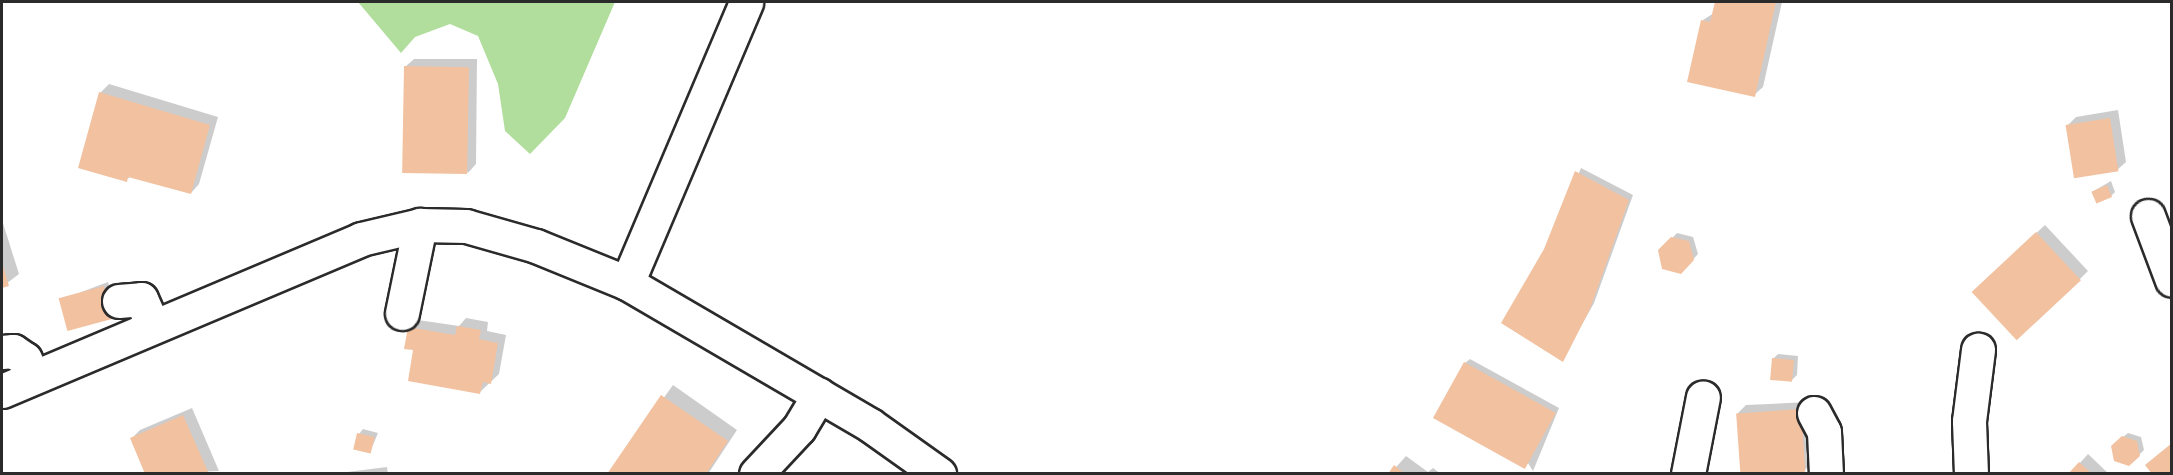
<!DOCTYPE html>
<style>
body{margin:0}
#map{position:relative;width:2173px;height:475px;overflow:hidden;background:#fff;font-family:Dekko,sans-serif}
div>[style]{position:absolute}
[style*='--x']{left:calc(var(--x)*1px);top:calc(var(--y)*1px);width:calc(var(--w)*1px);rotate:calc(var(--a)*1deg)}
.green>*{inset:0;background:#b1de9d}
.shadow>*{inset:0;background:#0003}
.building>*{inset:0;background:#f1c1a0;transform-origin:0 0}
.roads{filter:drop-shadow(2px 0 #2b2b2b) drop-shadow(-2px 0 #2b2b2b) drop-shadow(0 2px #2b2b2b) drop-shadow(0 -2px #2b2b2b)}
.minor>*{height:33px;margin:-16.5px;padding:0 16.5px;transform-origin:16.5px;border-radius:16.5px;background:#fff}
span{translate:-50% -50%;white-space:nowrap;text-align:center;line-height:1.15;-webkit-text-stroke:4.5px #fff;paint-order:stroke}
.frame{position:absolute;inset:0;border:3px solid #2b2b2b;pointer-events:none}
</style>
<div id="map">
<div class="green">
<div style="clip-path:polygon(358px 2px,615px 2px,565px 118px,530px 154px,505px 131px,498px 84px,478px 36px,450px 24px,415px 37px,401px 53px)"></div>
</div>
<div class="shadow">
<div style="clip-path:polygon(1716px 2px,1782px 2px,1763px 87px,1754px 95px,1689px 80px,1703px 20px,1714px 13px)"></div>
<div style="clip-path:polygon(414px 59px,477px 59px,476px 164px,468px 173px,405px 67px)"></div>
<div style="clip-path:polygon(109px 84px,218px 117px,199px 184px,191px 193px,131px 176px,126px 180px,100px 93px)"></div>
<div style="clip-path:polygon(2118px 110px,2126px 162px,2117px 170px,2067px 126px,2076px 117px)"></div>
<div style="clip-path:polygon(1581px 168px,1633px 195px,1594px 303px,1562px 360px,1546px 250px)"></div>
<div style="clip-path:polygon(2111px 181px,2115px 192px,2111px 196px,2092px 192px)"></div>
<div style="clip-path:polygon(2px 220px,19px 274px,2px 287px)"></div>
<div style="clip-path:polygon(2045px 225px,2088px 271px,2080px 279px,1982px 283px)"></div>
<div style="clip-path:polygon(1677px 233px,1693px 237px,1698px 254px,1681px 272px,1660px 251px)"></div>
<div style="clip-path:polygon(108px 282px,117px 314px,113px 318px,60px 300px)"></div>
<div style="clip-path:polygon(466px 318px,488px 322px,487px 331px,506px 335px,499px 374px,480px 392px,414px 349px,409px 328px,418px 320px,459px 326px)"></div>
<div style="clip-path:polygon(1778px 354px,1798px 356px,1797px 375px,1792px 380px,1773px 359px)"></div>
<div style="clip-path:polygon(1470px 359px,1559px 408px,1533px 471px,1465px 363px)"></div>
<div style="clip-path:polygon(673px 385px,737px 430px,708px 474px,609px 474px)"></div>
<div style="clip-path:polygon(1809px 402px,1812px 462px,1804px 471px,1741px 474px,1738px 413px,1746px 405px)"></div>
<div style="clip-path:polygon(192px 408px,219px 471px,146px 474px,131px 439px,140px 430px)"></div>
<div style="clip-path:polygon(363px 429px,378px 433px,370px 452px,359px 434px)"></div>
<div style="clip-path:polygon(2128px 433px,2141px 437px,2144px 450px,2129px 465px,2117px 442px)"></div>
<div style="clip-path:polygon(2088px 454px,2109px 474px,2070px 474px)"></div>
<div style="clip-path:polygon(1406px 456px,1428px 472px,1433px 468px,1441px 474px,1390px 474px)"></div>
<div style="clip-path:polygon(387px 467px,388px 474px,346px 474px,347px 472px)"></div>
</div>
<div class="building">
<div style="clip-path:polygon(1715px 2px,1776px 2px,1755px 97px,1687px 82px,1701px 20px,1710px 22px)"></div>
<div style="left:404px;top:66px;width:65px;height:107px;rotate:1deg"></div>
<div style="clip-path:polygon(99px 92px,210px 125px,191px 194px,128px 177px,127px 182px,78px 168px)"></div>
<div style="left:2110px;top:118px;width:54px;height:45px;rotate:81deg"></div>
<div style="clip-path:polygon(1575px 171px,1629px 200px,1590px 309px,1563px 362px,1501px 323px,1544px 249px)"></div>
<div style="left:2107px;top:185px;width:13px;height:17px;rotate:67deg"></div>
<div style="left:2036px;top:232px;width:66px;height:88px;rotate:47deg"></div>
<div style="clip-path:polygon(1671px 237px,1689px 241px,1694px 260px,1681px 274px,1662px 269px,1658px 250px)"></div>
<div style="clip-path:polygon(2px 263px,9px 286px,2px 288px)"></div>
<div style="left:104px;top:286px;width:34px;height:47px;rotate:75deg"></div>
<div style="clip-path:polygon(457px 326px,481px 330px,479px 339px,498px 343px,491px 384px,483px 382px,480px 394px,408px 381px,413px 350px,404px 349px,408px 327px,455px 335px)"></div>
<div style="left:1772px;top:358px;width:22px;height:22px;rotate:5deg"></div>
<div style="left:1464px;top:362px;width:105px;height:64px;rotate:29deg"></div>
<div style="clip-path:polygon(661px 395px,728px 441px,706px 474px,607px 474px)"></div>
<div style="left:1801px;top:409px;width:63px;height:65px;rotate:86deg"></div>
<div style="clip-path:polygon(183px 415px,209px 474px,145px 474px,130px 438px)"></div>
<div style="left:357px;top:433px;width:18px;height:17px;rotate:13deg"></div>
<div style="clip-path:polygon(2122px 436px,2137px 441px,2140px 456px,2129px 466px,2114px 461px,2111px 446px)"></div>
<div style="clip-path:polygon(2172px 443px,2172px 474px,2152px 474px,2145px 465px)"></div>
<div style="clip-path:polygon(2079px 462px,2092px 474px,2068px 474px)"></div>
<div style="clip-path:polygon(1394px 465px,1405px 474px,1388px 474px)"></div>
</div>
<div class="roads">
<div class="minor">
<div style="--x:2148;--y:216;--w:68;--a:69.4"></div>
<div style="--x:627;--y:283;--w:305;--a:-67"></div>
<div style="--x:119;--y:301;--w:22;--a:-5"></div>
<div style="--x:141;--y:299;--w:30;--a:66"></div>
<div style="--x:402;--y:313;--w:90;--a:-78.4"></div>
<div style="--x:2;--y:352;--w:11;--a:-5"></div>
<div style="--x:13;--y:351;--w:14;--a:34"></div>
<div style="--x:25;--y:359;--w:20;--a:66"></div>
<div style="--x:2;--y:391;--w:390;--a:-22.9"></div>
<div style="--x:361;--y:239;--w:61;--a:-13.3"></div>
<div style="--x:420;--y:225;--w:46;--a:1.2"></div>
<div style="--x:466;--y:226;--w:73;--a:15.9"></div>
<div style="--x:536;--y:246;--w:98;--a:22.1"></div>
<div style="--x:627;--y:283;--w:281;--a:30.3"></div>
<div style="--x:870;--y:425;--w:85;--a:35.4"></div>
<div style="--x:1814;--y:413;--w:21;--a:62"></div>
<div style="--x:1824;--y:432;--w:42;--a:87.3"></div>
<div style="--x:756;--y:474;--w:63;--a:-46.9"></div>
<div style="--x:799;--y:428;--w:39;--a:-59"></div>
<div style="--x:1688;--y:474;--w:78;--a:-79"></div>
<div style="--x:1971;--y:474;--w:53;--a:-92.2"></div>
<div style="--x:1969;--y:421;--w:72;--a:-82.8"></div>
</div>
</div>
<div class="frame"></div>
</div>
